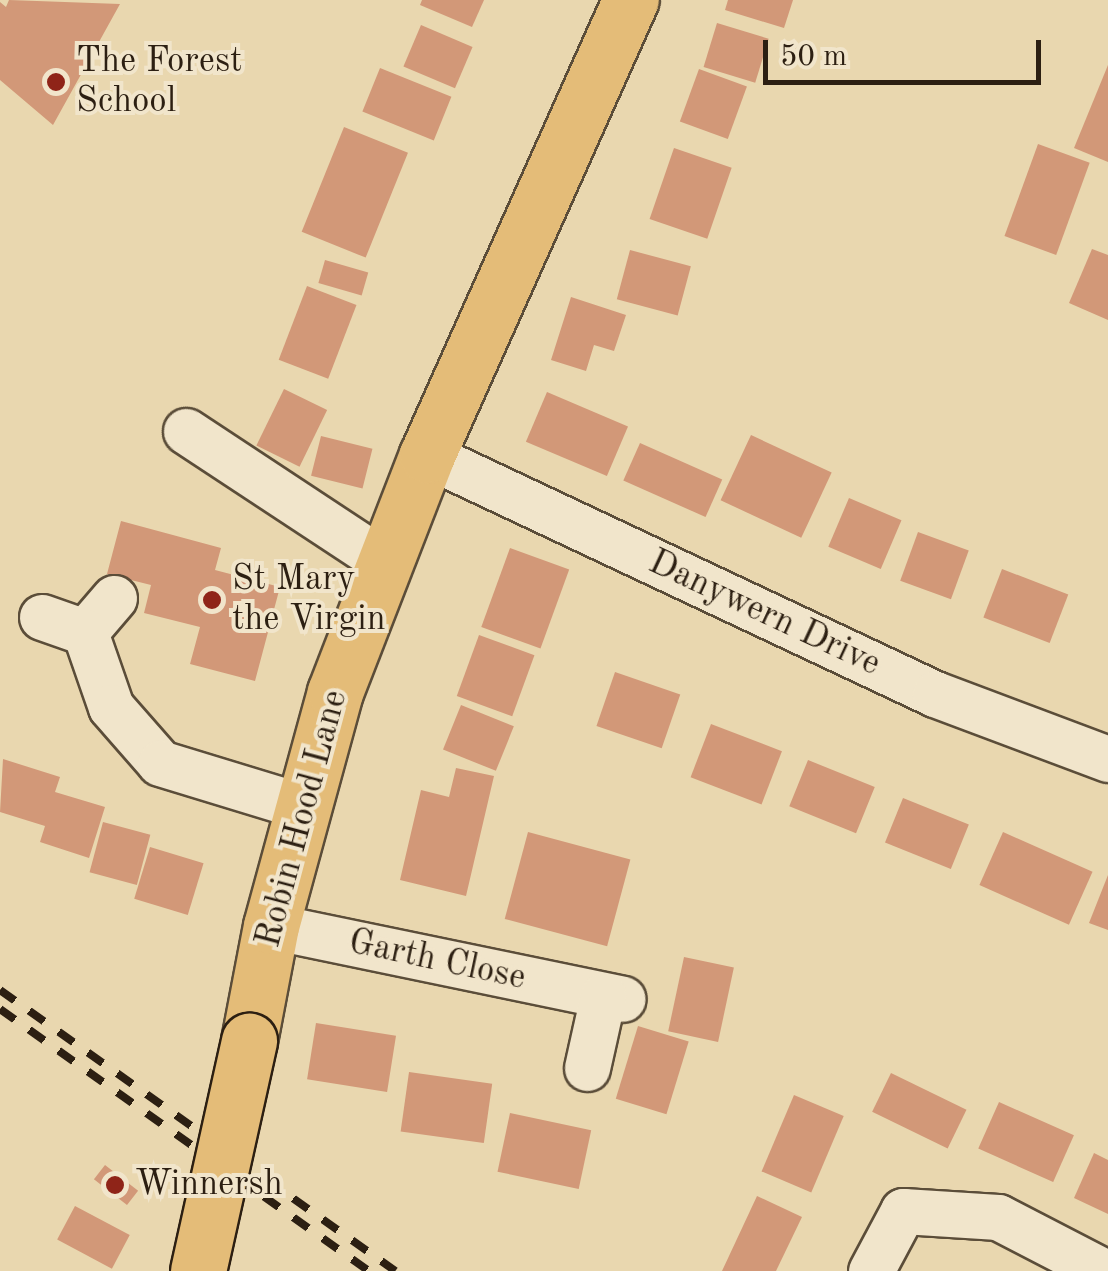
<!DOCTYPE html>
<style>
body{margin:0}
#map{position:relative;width:1108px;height:1271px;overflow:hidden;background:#e9d7af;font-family:"Old Standard TT",serif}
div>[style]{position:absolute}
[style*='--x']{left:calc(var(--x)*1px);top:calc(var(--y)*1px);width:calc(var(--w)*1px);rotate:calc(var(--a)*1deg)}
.building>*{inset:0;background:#d29878;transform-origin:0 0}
.roads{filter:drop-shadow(2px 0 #5b4d39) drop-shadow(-2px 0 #5b4d39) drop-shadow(0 2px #5b4d39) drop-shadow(0 -2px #5b4d39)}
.minor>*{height:45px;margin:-22.5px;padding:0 22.5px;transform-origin:22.5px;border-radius:22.5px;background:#f1e5cb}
.major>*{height:55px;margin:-27.5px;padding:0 27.5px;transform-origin:27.5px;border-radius:27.5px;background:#e4bc78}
.rail>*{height:8px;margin-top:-4px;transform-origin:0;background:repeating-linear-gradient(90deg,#2c1f12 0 18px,transparent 0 36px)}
.bridges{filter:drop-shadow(2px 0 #2c1f12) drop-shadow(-2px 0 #2c1f12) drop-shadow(0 2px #2c1f12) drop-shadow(0 -2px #2c1f12)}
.major-bridge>*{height:55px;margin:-27.5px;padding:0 27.5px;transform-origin:27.5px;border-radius:27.5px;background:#e4bc78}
.dots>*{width:28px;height:28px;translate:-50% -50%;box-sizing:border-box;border:5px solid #f1e5cb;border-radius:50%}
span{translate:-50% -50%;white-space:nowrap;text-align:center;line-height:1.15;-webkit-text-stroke:8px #f1e5cb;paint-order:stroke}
.poi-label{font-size:35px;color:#2c1f12}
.left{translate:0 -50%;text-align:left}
.street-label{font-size:35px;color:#2c1f12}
.scale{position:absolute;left:763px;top:40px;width:278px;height:45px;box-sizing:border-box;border:5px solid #2c1f12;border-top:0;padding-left:12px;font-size:30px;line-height:35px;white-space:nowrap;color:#2c1f12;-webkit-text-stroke:8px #f1e5cb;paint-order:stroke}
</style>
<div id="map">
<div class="building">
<div style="clip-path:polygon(9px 0,120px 4px,53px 125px,0 80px,0 2px,6px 7px)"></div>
<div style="clip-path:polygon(422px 0,484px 0,472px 27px,420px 5px)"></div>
<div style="clip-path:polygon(728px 0,793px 0,784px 28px,725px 10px)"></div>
<div style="left:717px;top:23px;width:54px;height:46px;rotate:17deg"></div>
<div style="left:421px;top:25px;width:56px;height:45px;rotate:23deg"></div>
<div style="clip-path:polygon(1108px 65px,1108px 162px,1074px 148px)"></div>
<div style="left:380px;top:68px;width:77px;height:47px;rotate:22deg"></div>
<div style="left:699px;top:69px;width:51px;height:56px;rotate:20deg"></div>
<div style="left:344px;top:127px;width:69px;height:113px;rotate:22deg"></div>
<div style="left:1038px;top:144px;width:55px;height:98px;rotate:20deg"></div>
<div style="left:674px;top:148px;width:61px;height:75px;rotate:19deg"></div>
<div style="clip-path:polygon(1092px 249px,1108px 255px,1108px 320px,1069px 303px)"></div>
<div style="left:630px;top:250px;width:63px;height:51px;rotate:15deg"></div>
<div style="left:325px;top:260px;width:45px;height:24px;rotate:16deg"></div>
<div style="left:307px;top:286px;width:53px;height:79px;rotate:21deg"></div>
<div style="clip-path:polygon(571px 297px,626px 315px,614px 351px,594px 345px,586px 371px,551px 360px)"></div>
<div style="left:284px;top:389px;width:48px;height:63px;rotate:26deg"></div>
<div style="left:547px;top:392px;width:88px;height:54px;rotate:23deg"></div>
<div style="left:751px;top:435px;width:89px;height:72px;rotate:25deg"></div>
<div style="left:321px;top:436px;width:53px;height:41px;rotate:14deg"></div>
<div style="left:640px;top:443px;width:90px;height:41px;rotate:24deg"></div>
<div style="left:849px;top:498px;width:57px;height:53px;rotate:23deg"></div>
<div style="clip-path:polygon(121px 521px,221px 548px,215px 570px,280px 587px,255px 681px,190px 664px,200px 627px,144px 613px,151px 585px,107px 574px)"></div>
<div style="left:918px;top:532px;width:54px;height:52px;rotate:20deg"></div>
<div style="left:510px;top:548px;width:63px;height:84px;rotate:20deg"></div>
<div style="left:1002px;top:569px;width:71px;height:52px;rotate:21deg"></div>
<div style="left:479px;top:635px;width:59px;height:65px;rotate:20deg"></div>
<div style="left:615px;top:672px;width:69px;height:57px;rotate:19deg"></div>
<div style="left:461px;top:705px;width:57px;height:48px;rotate:22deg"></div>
<div style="left:711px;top:724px;width:76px;height:57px;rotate:21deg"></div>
<div style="clip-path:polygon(3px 759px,60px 777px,55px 792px,105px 807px,89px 858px,40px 842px,45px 826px,0 812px)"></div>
<div style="left:808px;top:760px;width:72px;height:50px;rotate:22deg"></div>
<div style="clip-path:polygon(456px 768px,494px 776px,466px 896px,400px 880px,421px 790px,449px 797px)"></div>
<div style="left:903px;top:798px;width:71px;height:48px;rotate:22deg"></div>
<div style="left:103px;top:822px;width:49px;height:52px;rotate:15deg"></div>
<div style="left:528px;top:832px;width:106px;height:90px;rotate:15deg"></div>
<div style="left:1003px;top:832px;width:98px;height:58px;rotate:24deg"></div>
<div style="left:150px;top:847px;width:56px;height:54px;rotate:17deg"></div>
<div style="clip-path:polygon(1108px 875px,1108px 930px,1089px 923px)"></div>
<div style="left:684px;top:957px;width:51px;height:76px;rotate:12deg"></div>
<div style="left:316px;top:1023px;width:81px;height:57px;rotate:9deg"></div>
<div style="left:638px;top:1026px;width:53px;height:76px;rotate:17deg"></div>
<div style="left:409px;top:1072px;width:84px;height:60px;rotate:8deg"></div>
<div style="left:891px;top:1073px;width:84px;height:43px;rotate:26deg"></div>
<div style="left:794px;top:1095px;width:54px;height:83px;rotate:23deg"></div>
<div style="left:999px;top:1102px;width:82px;height:51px;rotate:24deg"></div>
<div style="left:510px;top:1113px;width:83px;height:60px;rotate:12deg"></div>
<div style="clip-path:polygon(1094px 1153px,1108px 1160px,1108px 1214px,1074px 1198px)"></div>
<div style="left:105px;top:1165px;width:42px;height:18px;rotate:38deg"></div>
<div style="clip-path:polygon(757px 1196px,802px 1217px,776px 1271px,722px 1271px)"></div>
<div style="left:75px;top:1206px;width:62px;height:38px;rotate:28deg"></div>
</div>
<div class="roads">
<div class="minor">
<div style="--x:186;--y:431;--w:240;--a:33.4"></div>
<div style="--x:427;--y:455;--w:561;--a:25.2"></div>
<div style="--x:935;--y:694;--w:185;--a:20.6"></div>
<div style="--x:114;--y:598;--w:45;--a:130.5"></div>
<div style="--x:85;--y:632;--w:79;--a:70.9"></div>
<div style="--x:111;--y:707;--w:74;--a:48.8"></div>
<div style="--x:160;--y:763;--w:147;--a:17"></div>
<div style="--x:42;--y:617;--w:46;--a:19.2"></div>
<div style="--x:271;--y:926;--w:359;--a:11.7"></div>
<div style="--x:587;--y:1068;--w:74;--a:-77.5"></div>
<div style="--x:871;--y:1271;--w:68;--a:-61.9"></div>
<div style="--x:903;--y:1211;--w:95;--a:3.6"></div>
<div style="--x:998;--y:1217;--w:117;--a:27.4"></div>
</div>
<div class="major">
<div style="--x:249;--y:1041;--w:117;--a:-79.2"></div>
<div style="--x:271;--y:926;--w:243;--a:-74.7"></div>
<div style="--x:335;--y:692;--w:254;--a:-68.8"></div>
<div style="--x:427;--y:455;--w:499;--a:-65.9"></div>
</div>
</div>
<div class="rail">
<div style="--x:0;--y:990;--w:485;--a:35.4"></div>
<div style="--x:0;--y:1009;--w:452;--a:35.4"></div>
</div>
<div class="bridges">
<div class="major-bridge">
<div style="--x:198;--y:1271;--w:236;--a:-77.5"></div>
</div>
</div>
<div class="dots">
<div style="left:56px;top:82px;background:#8f2418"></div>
<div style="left:212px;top:600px;background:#8f2418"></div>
<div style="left:115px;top:1185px;background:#8f2418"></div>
</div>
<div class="poi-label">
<span class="left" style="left:76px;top:82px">The Forest<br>School</span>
<span class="left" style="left:232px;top:600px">St Mary<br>the Virgin</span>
<span class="left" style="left:135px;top:1185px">Winnersh</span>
</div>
<div class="street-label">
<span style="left:764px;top:614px;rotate:25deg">Danywern Drive</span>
<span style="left:303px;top:819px;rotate:-75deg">Robin Hood Lane</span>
<span style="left:437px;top:961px;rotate:12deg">Garth Close</span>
</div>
<div class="scale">50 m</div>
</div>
